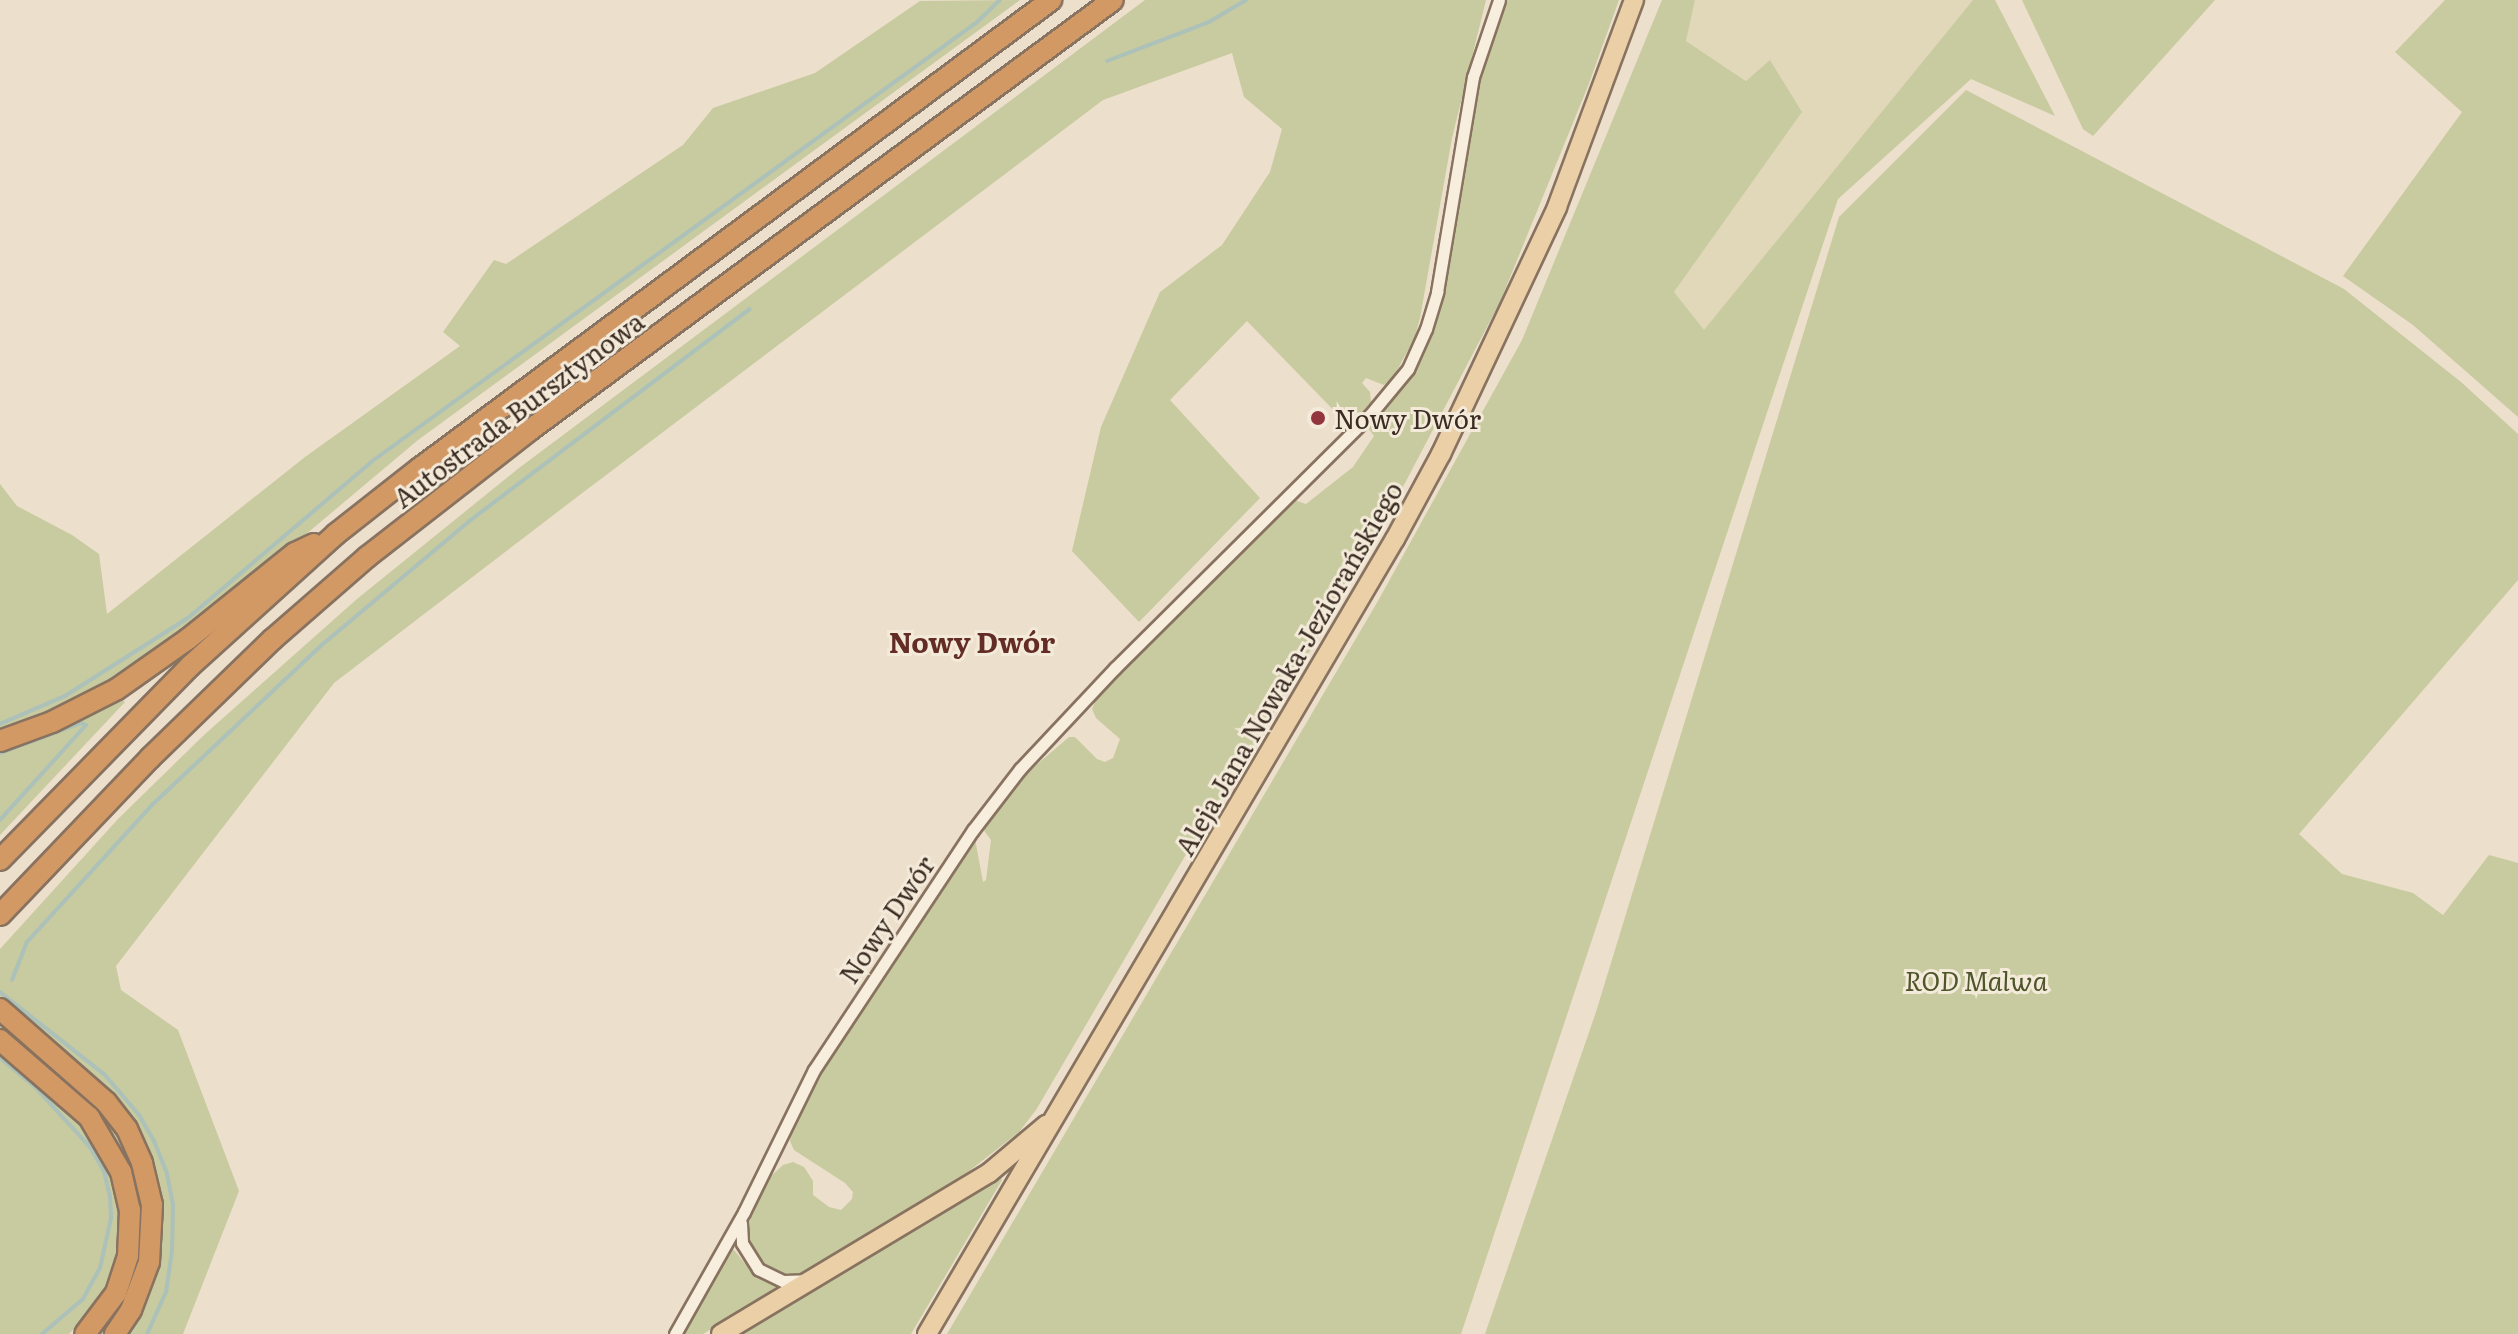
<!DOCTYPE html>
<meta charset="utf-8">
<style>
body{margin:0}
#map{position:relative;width:2518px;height:1334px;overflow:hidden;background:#ecdfcb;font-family:Literata,serif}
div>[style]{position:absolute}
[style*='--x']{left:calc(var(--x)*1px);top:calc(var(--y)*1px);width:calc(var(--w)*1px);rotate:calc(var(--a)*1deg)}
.farmland>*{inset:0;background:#e1d7b9}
.green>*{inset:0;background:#c8ca9f}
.stream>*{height:4px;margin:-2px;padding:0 2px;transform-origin:2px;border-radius:2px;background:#abc1b9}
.roads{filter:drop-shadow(2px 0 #887260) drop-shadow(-2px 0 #887260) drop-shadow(0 2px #887260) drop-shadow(0 -2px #887260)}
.street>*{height:11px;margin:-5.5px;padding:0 5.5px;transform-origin:5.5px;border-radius:5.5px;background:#f7eede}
.primary>*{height:18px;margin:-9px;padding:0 9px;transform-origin:9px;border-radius:9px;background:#ebd0a7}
.highway>*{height:20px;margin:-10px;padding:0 10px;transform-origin:10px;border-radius:10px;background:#d39964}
.dots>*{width:22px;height:22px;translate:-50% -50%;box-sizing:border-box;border:4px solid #f4eada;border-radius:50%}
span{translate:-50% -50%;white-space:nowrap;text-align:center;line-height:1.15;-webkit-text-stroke:6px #f4eada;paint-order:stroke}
.street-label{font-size:26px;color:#3a2c22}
.poi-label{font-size:26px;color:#3a2c22}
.left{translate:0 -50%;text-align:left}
.park-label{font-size:26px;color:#4d552b;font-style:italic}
.neighbourhood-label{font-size:28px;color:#632d25;font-weight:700}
</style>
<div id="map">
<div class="farmland">
<div style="clip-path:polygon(1695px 0,1973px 0,1704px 331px,1674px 292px,1802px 112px,1770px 60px,1747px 81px,1686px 41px)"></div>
</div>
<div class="green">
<div style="clip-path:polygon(1020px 0,418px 440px,217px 609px,110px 684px,0 733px,0 484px,17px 506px,72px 535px,99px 554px,107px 614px,305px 457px,460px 346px,443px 332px,494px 260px,506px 264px,683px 145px,713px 108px,815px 73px,920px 1px)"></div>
<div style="clip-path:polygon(1145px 0,1486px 0,1452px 138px,1420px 318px,1415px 337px,1394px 376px,1384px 385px,1366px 378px,1362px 383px,1370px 392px,1371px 402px,1349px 426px,1247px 321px,1170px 400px,1260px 498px,1139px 622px,1072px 551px,1101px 427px,1160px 292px,1222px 245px,1270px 172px,1282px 129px,1244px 97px,1232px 53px,1103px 100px,577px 497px,334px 683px,116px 966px,121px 990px,178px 1030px,239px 1191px,183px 1334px,126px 1334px,155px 1276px,162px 1223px,154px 1168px,146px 1149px,114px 1100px,87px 1070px,0 998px,0 949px,118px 819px,204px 735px,357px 599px,519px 468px)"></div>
<div style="clip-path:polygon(1506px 0,1619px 0,1588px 86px,1500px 302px,1395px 502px,1290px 686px,1185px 856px,1036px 1110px,1019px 1132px,964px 1175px,808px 1273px,786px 1277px,762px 1266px,748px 1242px,748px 1224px,769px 1178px,783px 1165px,793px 1162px,804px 1167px,813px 1181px,813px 1195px,829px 1207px,841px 1210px,852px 1199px,853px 1192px,845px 1183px,794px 1150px,790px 1141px,791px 1131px,820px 1073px,866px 998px,975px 839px,983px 882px,986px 880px,991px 840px,983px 829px,1026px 774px,1069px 737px,1075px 737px,1097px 759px,1105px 762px,1113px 758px,1120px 739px,1096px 718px,1092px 709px,1096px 700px,1273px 518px,1294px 500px,1306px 504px,1353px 467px,1374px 436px,1368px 428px,1413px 373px,1438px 311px,1471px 109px)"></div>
<div style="clip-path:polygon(1662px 0,1695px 0,1686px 41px,1746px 81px,1770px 60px,1802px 112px,1674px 292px,1704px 330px,1973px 0,1995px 0,2055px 116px,1971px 79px,1838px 199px,1461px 1334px,947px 1334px,1378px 601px,1522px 340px)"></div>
<div style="clip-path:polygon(2022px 0,2215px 0,2093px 136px,2083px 129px)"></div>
<div style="clip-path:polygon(2445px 0,2518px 0,2518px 417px,2413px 325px,2343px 276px,2462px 112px,2395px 52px)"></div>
<div style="clip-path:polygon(1966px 90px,2344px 289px,2461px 382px,2518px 434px,2518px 580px,2299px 834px,2342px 874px,2413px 893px,2443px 915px,2489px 855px,2518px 863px,2518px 1334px,1485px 1334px,1596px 1012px,1839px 217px)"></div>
<div style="clip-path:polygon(118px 697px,125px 702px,0 835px,0 749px)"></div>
<div style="clip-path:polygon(0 1019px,88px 1094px,111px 1121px,133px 1163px,145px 1218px,142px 1254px,131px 1291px,104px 1334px,95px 1334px,125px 1286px,128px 1166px,106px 1128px,85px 1103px,0 1030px)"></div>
<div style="clip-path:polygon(0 1051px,85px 1128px,107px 1160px,117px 1187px,121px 1217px,119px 1250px,111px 1281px,94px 1309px,69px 1334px,0 1334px)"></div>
<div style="clip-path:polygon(999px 1175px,1002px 1180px,911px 1334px,740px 1334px)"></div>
<div style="clip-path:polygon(733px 1249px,754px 1274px,778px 1286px,703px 1334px,681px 1334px)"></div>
</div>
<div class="stream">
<div style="--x:1107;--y:61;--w:109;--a:-20.9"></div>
<div style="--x:1209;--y:22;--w:43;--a:-30.7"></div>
<div style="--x:0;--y:724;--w:71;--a:-23.3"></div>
<div style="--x:65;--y:696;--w:146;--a:-32.4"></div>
<div style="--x:188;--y:618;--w:240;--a:-40.4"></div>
<div style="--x:371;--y:462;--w:747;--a:-35.97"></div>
<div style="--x:976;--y:23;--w:33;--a:-44"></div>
<div style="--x:0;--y:753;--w:86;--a:-20.3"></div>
<div style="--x:81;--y:723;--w:5;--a:22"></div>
<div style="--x:86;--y:725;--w:128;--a:132.2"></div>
<div style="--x:12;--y:980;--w:41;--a:-68.5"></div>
<div style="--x:27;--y:942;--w:187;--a:-47.6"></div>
<div style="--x:153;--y:804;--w:233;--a:-43.3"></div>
<div style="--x:323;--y:644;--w:194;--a:-40"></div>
<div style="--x:472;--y:519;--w:348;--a:-37.1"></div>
<div style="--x:0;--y:992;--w:132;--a:38.3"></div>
<div style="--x:104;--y:1074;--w:54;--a:49.5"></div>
<div style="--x:139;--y:1115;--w:30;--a:60"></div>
<div style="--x:154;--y:1141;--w:35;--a:68"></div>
<div style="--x:167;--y:1174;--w:31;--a:79"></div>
<div style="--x:173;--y:1204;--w:47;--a:91.2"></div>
<div style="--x:172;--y:1251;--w:41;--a:98.3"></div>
<div style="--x:166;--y:1292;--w:46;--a:114.3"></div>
<div style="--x:0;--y:1058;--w:45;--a:39.6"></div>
<div style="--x:35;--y:1087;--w:81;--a:47.5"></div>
<div style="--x:90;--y:1147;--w:28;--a:60"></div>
<div style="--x:104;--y:1171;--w:27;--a:77"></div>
<div style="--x:110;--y:1197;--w:21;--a:87"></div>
<div style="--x:111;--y:1218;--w:51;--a:102.4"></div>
<div style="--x:100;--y:1268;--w:35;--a:119"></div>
<div style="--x:83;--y:1299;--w:54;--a:139.5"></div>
</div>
<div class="roads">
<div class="street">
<div style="--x:741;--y:1223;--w:20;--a:87"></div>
<div style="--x:742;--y:1243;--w:31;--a:58"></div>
<div style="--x:758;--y:1269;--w:28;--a:26"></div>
<div style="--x:783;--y:1281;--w:24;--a:-2"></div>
<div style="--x:675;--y:1334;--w:140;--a:-60.5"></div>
<div style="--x:744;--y:1212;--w:158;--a:-63.8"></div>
<div style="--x:814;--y:1070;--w:288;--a:-56.5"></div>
<div style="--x:973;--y:830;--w:77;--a:-52.4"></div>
<div style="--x:1020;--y:769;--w:139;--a:-46.8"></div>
<div style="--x:1115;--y:668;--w:358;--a:-44.8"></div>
<div style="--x:1369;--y:416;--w:61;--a:-50.3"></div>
<div style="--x:1408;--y:369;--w:44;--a:-65.8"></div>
<div style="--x:1426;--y:329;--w:39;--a:-73"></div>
<div style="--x:1437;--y:292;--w:218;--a:-80.5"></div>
<div style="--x:1473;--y:77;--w:81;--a:-71.3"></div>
</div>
<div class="primary">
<div style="--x:721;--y:1334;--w:313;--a:-31"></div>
<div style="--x:989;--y:1173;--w:75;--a:-40.1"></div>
<div style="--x:927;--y:1334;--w:923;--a:-59.52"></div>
<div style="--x:1395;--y:539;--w:97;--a:-61.6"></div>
<div style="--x:1441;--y:454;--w:273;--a:-64.8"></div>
<div style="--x:1557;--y:207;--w:221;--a:-69.6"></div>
</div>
<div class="highway">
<div style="--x:0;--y:741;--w:55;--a:-20.1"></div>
<div style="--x:52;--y:722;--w:73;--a:-26.9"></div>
<div style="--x:117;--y:689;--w:87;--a:-35.2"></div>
<div style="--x:188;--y:639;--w:137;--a:-38.8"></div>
<div style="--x:295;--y:553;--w:21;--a:-25"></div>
<div style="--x:0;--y:860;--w:272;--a:-45.6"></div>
<div style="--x:190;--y:666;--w:197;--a:-42.1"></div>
<div style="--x:336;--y:534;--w:107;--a:-38.2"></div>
<div style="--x:420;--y:468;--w:786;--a:-36.56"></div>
<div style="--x:0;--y:915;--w:217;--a:-46.3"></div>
<div style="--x:150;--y:758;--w:171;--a:-44.1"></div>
<div style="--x:273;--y:639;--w:125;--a:-41.1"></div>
<div style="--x:367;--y:557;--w:207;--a:-37.9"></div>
<div style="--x:530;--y:430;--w:724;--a:-36.41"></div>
<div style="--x:0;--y:1009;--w:141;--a:41.3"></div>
<div style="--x:106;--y:1102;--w:34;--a:52"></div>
<div style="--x:127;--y:1129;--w:37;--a:66"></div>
<div style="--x:142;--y:1163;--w:43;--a:76.6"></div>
<div style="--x:152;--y:1205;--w:57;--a:93"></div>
<div style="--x:149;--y:1262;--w:51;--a:110.6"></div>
<div style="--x:131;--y:1310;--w:29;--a:124"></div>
<div style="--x:0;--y:1040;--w:118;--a:40.9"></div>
<div style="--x:89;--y:1117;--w:64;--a:59.8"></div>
<div style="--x:121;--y:1172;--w:39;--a:77"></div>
<div style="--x:130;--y:1210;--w:46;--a:92.5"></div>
<div style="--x:128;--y:1256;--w:39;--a:108"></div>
<div style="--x:116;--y:1293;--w:51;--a:127.1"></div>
</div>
</div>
<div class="dots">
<div style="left:1318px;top:418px;background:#92353d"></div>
</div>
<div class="street-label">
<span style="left:518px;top:409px;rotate:-37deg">Autostrada Bursztynowa</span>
<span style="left:1288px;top:668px;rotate:-60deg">Aleja Jana Nowaka-Jeziorańskiego</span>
<span style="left:886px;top:919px;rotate:-56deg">Nowy Dwór</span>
</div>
<div class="poi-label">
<span class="left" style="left:1334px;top:418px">Nowy Dwór</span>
</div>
<div class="park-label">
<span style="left:1976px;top:980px">ROD Malwa</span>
</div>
<div class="neighbourhood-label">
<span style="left:972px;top:641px">Nowy Dwór</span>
</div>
</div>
